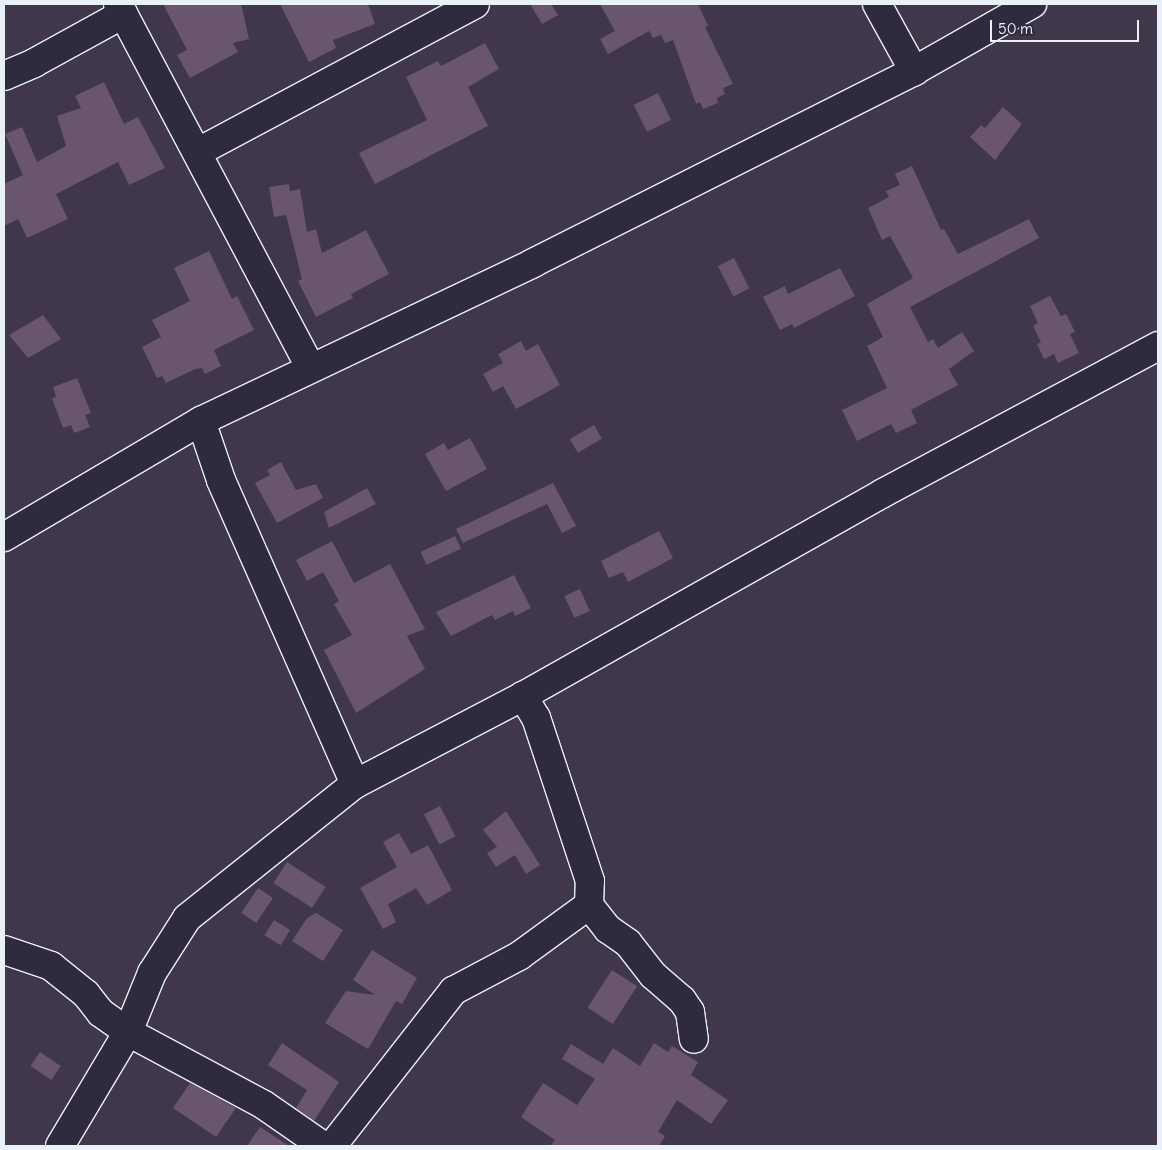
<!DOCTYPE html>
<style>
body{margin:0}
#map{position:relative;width:1162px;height:1150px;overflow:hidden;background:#40374b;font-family:Delius,sans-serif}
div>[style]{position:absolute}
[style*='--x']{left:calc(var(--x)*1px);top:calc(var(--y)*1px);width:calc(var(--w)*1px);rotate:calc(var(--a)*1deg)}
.building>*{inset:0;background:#69556d;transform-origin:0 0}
.roads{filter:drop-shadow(1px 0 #e8f1f8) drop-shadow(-1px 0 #e8f1f8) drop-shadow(0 1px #e8f1f8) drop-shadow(0 -1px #e8f1f8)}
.minor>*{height:28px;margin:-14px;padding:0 14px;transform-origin:14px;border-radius:14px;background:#2f2a3d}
span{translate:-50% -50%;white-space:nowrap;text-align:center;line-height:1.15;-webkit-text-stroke:4px #2f2a3d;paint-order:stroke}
.frame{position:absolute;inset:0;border:5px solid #e8f1f8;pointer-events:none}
.scale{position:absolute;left:990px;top:20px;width:149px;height:22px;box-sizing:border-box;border:2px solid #e8f1f8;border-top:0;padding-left:6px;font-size:15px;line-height:18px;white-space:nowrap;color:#e8f1f8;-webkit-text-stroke:4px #2f2a3d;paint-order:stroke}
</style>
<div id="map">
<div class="building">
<div style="clip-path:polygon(163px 4px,241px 4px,249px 39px,233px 43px,238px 52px,190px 78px,177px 55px,187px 50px)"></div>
<div style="clip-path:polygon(280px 4px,368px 4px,375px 24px,333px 40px,336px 48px,309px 62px)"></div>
<div style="clip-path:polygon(530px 4px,551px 4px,558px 15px,542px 24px)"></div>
<div style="clip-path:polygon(600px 4px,698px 4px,708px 26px,705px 27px,733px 84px,723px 88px,725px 94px,717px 98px,718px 103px,703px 109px,700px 102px,696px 104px,673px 40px,665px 43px,661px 35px,653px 38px,649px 31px,608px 54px,600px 39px,615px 31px)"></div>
<div style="clip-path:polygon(485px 43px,499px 69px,468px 87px,488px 126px,375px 184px,359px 153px,427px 120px,406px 77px,438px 61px,441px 66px)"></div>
<div style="clip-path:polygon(104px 82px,124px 124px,138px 117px,165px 168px,129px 185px,118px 162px,56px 194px,68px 219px,27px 238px,18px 219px,4px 226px,4px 184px,23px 175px,5px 134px,22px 127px,37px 162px,66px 146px,57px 116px,81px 108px,75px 96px)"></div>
<div style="left:658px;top:93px;width:30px;height:27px;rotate:64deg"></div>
<div style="clip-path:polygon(1003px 107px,1022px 124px,995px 160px,970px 137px,981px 125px,985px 128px)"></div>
<div style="clip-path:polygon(912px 166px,941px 230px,944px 229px,958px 254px,1029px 219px,1039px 238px,910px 307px,928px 342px,933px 339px,938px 348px,962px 332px,974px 351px,949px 369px,958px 385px,911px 410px,917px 423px,896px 433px,891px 424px,857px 441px,842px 410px,887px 388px,867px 346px,883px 337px,867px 304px,913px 278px,890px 236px,882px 240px,868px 208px,889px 197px,886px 191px,900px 185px,895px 174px)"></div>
<div style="clip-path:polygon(289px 184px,290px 191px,300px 189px,307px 232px,316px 229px,322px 253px,366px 230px,389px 274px,351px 294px,353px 298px,316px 317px,298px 281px,302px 279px,286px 215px,274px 217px,269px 187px)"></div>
<div style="clip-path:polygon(209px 251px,232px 299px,237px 296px,254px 330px,214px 350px,221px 366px,205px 374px,202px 368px,195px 369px,166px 383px,162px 376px,157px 378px,142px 347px,161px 337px,152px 320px,190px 301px,174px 268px)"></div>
<div style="left:734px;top:258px;width:34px;height:18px;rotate:63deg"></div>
<div style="clip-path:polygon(840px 268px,855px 296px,794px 328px,792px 324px,780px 330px,763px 297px,785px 286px,788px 294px)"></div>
<div style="clip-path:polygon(1050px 296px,1061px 316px,1066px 314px,1075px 332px,1070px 334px,1079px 353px,1058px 363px,1054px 354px,1044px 359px,1037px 344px,1041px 342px,1033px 326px,1038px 323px,1030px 306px)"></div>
<div style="clip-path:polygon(43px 315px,61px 339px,28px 358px,9px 335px)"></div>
<div style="clip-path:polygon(521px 341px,526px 351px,538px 344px,560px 385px,516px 409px,503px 386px,493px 392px,483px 374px,503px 363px,498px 354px)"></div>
<div style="clip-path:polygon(77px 378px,91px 413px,85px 415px,90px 427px,74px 433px,71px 425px,63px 428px,52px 398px,56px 397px,53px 387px)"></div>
<div style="left:594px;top:425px;width:16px;height:28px;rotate:60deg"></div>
<div style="clip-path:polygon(470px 438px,487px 469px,446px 491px,425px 454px,444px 443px,448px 450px)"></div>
<div style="clip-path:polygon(281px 462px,296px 490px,316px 484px,323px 498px,277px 523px,255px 483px,270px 475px,267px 470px)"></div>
<div style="clip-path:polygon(553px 483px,576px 526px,562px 533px,547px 504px,463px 543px,456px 529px)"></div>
<div style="clip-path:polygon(367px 488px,376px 504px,329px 528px,324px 512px)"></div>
<div style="clip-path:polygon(659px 531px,673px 558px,628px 582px,623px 572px,609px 578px,601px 561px)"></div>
<div style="left:455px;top:536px;width:14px;height:38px;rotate:65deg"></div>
<div style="clip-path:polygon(332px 541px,354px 583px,390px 564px,425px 629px,407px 636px,425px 669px,356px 713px,324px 650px,352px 635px,334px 604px,339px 601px,323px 572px,307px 581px,296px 560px)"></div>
<div style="clip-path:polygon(514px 575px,531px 608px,515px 616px,513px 611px,495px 620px,492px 615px,451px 636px,436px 612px)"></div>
<div style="left:580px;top:589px;width:24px;height:17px;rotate:66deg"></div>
<div style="left:440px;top:806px;width:34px;height:18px;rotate:63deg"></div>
<div style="clip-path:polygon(506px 811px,540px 865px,526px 874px,515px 855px,496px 867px,487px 853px,497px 847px,483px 830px)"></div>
<div style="clip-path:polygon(399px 833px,411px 854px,428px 845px,452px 890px,427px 905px,416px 888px,388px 904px,396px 922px,383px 929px,360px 888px,397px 867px,383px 842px)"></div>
<div style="left:287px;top:862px;width:46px;height:25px;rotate:33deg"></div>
<div style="left:258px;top:888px;width:18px;height:30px;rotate:34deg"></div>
<div style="clip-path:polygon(316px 913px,343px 930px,323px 961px,292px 941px,307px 918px)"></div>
<div style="left:274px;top:920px;width:19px;height:18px;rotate:32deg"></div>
<div style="clip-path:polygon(372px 950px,417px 978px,402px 1004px,396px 1001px,368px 1049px,325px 1023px,346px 991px,375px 995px,353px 980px)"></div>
<div style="left:612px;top:970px;width:30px;height:45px;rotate:33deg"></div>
<div style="clip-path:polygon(282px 1043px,339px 1082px,314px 1121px,296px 1108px,307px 1090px,268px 1065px)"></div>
<div style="clip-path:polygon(654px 1043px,668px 1052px,672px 1046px,698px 1062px,691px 1075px,728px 1100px,711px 1124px,677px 1100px,658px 1132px,665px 1136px,659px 1146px,550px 1146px,555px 1140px,521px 1117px,543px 1083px,577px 1105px,595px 1079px,562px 1059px,571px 1044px,603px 1064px,613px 1048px,640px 1066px)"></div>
<div style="left:40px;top:1052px;width:25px;height:17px;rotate:34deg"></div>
<div style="clip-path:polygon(190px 1083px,236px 1108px,216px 1137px,173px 1108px)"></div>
<div style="clip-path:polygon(260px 1127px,289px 1146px,247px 1146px)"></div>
</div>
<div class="roads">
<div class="minor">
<div style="--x:118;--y:4;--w:410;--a:62.1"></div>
<div style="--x:877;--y:4;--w:77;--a:61.1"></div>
<div style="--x:4;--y:76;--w:33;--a:-23"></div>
<div style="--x:34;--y:63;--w:102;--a:-28.8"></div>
<div style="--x:198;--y:152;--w:314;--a:-28.1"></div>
<div style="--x:4;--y:537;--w:229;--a:-30.5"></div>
<div style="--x:201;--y:421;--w:368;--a:-25.4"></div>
<div style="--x:533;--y:263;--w:427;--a:-26.7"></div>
<div style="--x:914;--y:71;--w:136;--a:-29.6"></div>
<div style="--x:355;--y:784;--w:190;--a:-27.6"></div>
<div style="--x:523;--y:696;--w:413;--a:-29.4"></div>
<div style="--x:883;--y:493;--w:312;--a:-28.1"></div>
<div style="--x:589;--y:905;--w:31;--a:52"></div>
<div style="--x:608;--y:929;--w:24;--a:35"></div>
<div style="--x:628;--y:943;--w:41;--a:52"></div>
<div style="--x:653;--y:975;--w:38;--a:41"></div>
<div style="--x:682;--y:1000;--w:14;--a:56"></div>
<div style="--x:690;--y:1012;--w:27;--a:82"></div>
<div style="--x:4;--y:950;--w:50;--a:18.8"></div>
<div style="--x:51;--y:966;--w:45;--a:38.7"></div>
<div style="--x:86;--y:994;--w:24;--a:52"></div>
<div style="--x:101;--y:1013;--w:33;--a:35"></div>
<div style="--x:128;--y:1032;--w:154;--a:28.2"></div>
<div style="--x:264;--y:1105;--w:72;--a:34.8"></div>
<div style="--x:60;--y:1146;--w:133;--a:-59.2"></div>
<div style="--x:128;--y:1032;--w:64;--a:-67.9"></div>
<div style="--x:152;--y:973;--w:65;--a:-57.5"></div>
<div style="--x:187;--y:918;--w:215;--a:-38.6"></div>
<div style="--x:355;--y:784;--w:332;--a:-113.8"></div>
<div style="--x:221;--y:480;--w:62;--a:-108.7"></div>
<div style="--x:332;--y:1146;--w:197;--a:-52"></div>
<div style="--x:453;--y:991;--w:75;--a:-27.9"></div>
<div style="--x:519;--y:956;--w:87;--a:-36.1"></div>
<div style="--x:589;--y:905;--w:24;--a:-88"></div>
<div style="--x:590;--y:881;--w:172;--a:-108.3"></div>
<div style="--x:536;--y:718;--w:26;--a:-121"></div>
</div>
</div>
<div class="frame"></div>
<div class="scale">50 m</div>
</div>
